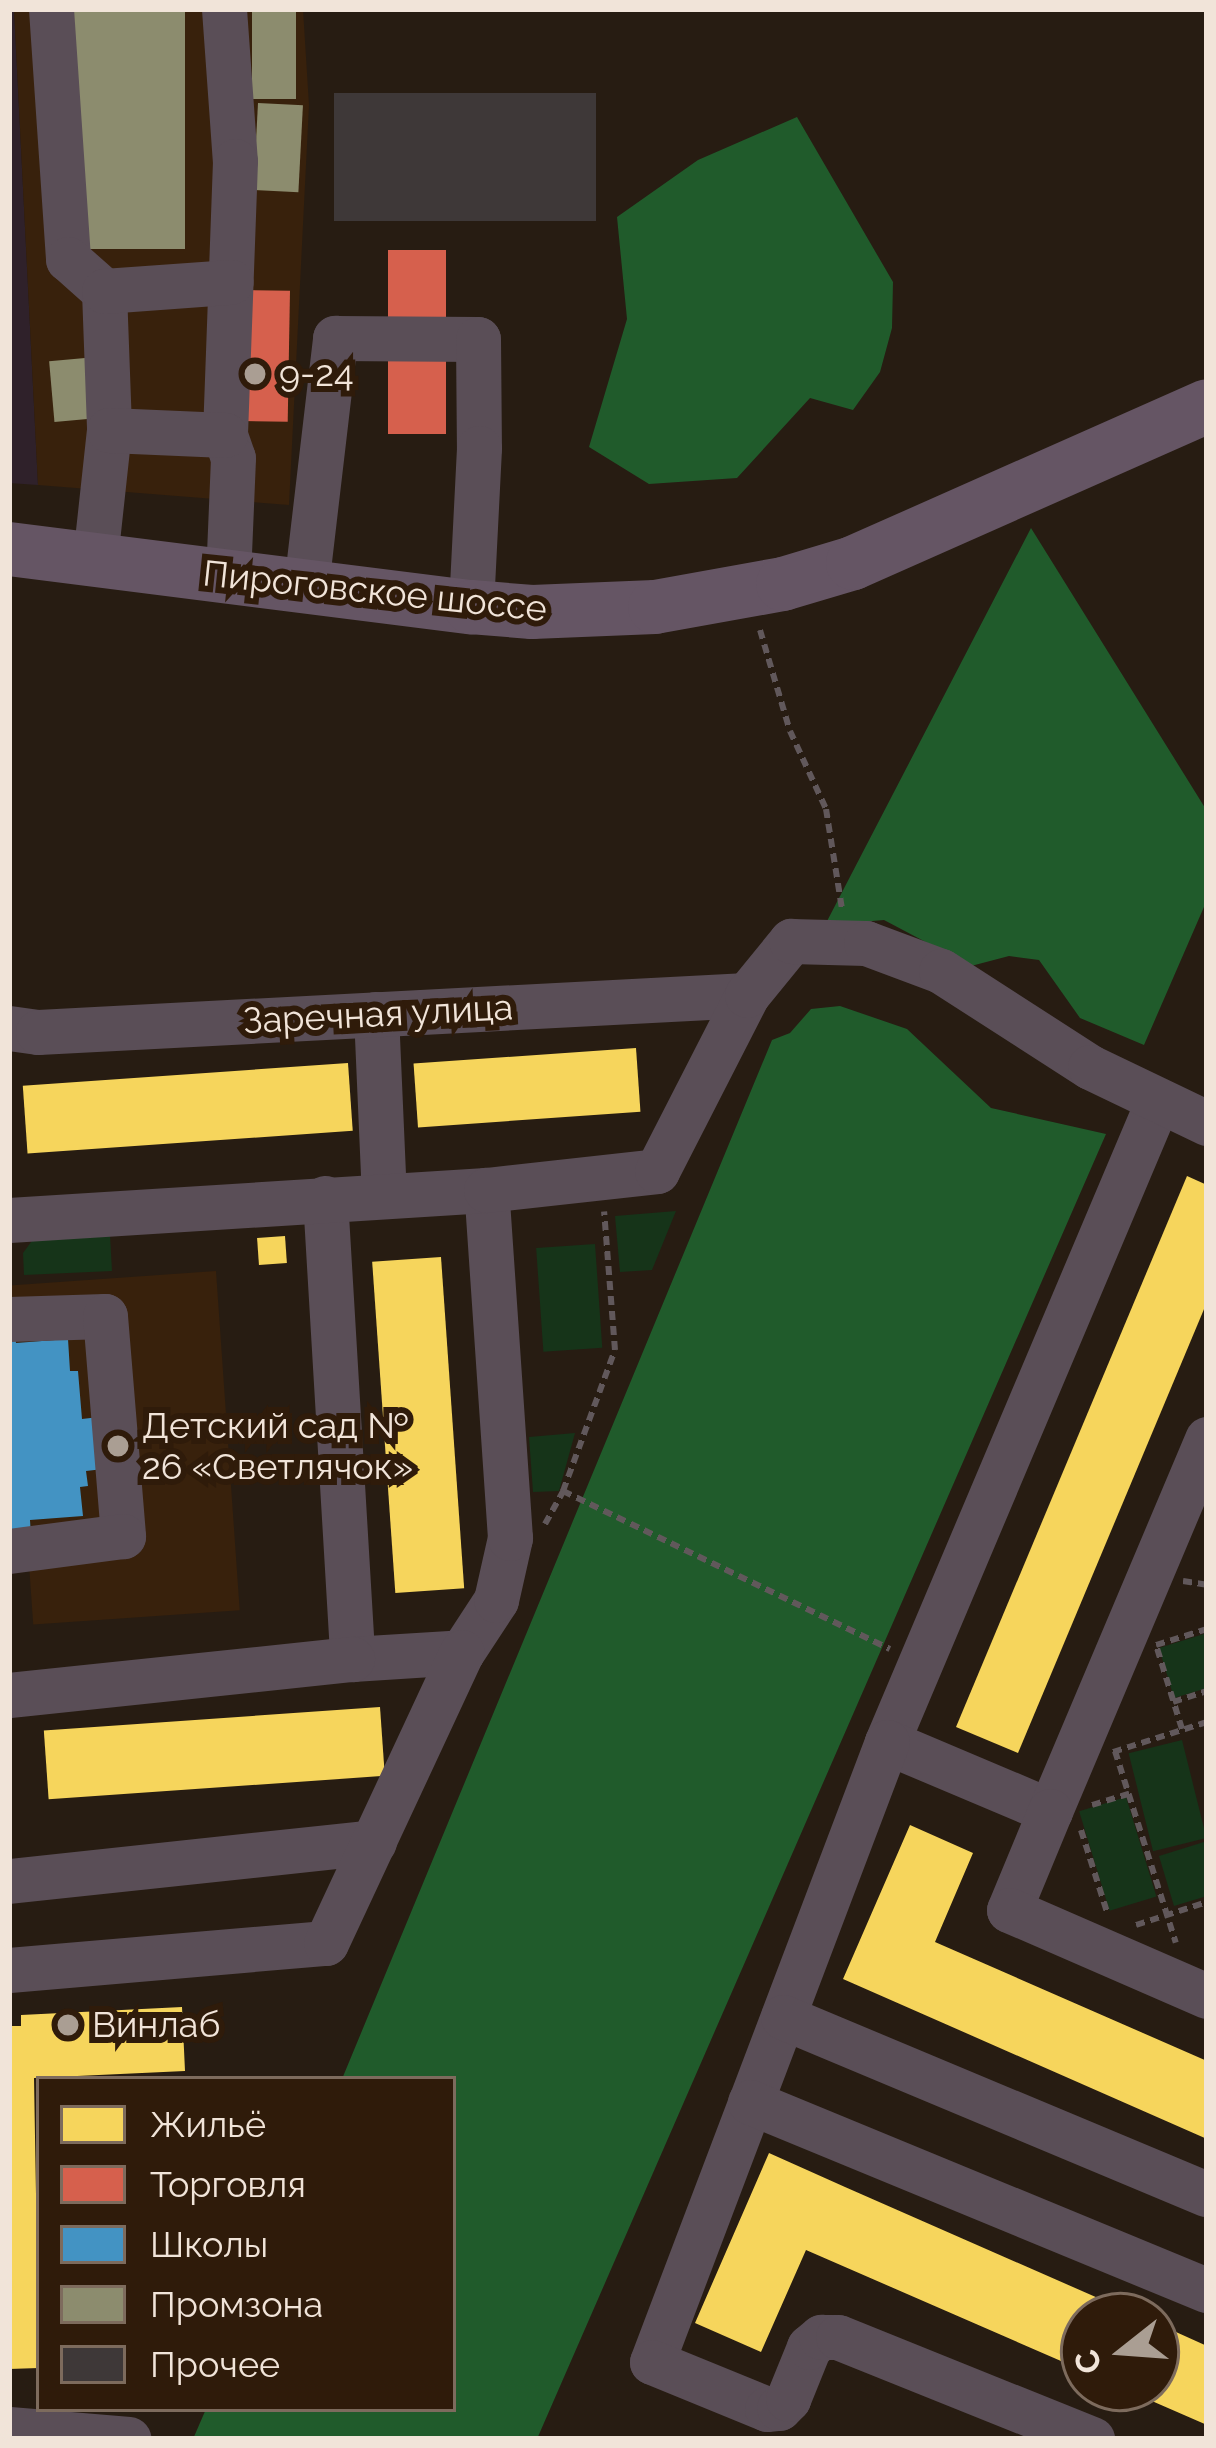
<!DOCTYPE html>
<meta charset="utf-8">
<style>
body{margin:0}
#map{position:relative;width:1216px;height:2448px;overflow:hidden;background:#271c12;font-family:Raleway,sans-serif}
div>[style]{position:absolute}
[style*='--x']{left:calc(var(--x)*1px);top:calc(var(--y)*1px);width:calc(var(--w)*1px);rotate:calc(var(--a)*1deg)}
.commercial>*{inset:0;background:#2f212a}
.built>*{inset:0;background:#38210c;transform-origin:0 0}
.green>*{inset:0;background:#163419;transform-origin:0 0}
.forest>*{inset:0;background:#205b2b}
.homes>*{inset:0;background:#f6d55c;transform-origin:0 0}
.shops>*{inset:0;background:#d6604d;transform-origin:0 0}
.schools>*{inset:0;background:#4393c3}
.industry>*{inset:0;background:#8c8c6e;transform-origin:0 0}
.building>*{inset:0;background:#3e3838;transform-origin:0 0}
.path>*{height:6px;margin-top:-3px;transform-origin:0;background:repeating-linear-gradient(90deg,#61585b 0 9px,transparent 0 15px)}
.minor>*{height:45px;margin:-22.5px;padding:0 22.5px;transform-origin:22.5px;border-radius:22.5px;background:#5a4e57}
.major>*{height:54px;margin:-27px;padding:0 27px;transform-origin:27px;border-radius:27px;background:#655564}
.dots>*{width:33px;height:33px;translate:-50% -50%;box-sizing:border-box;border:6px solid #2f1b0a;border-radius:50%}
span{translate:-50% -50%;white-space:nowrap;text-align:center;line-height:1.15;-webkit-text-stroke:12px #2f1b0a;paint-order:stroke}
.poi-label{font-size:36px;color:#f1e4d9}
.left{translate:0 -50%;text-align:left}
.street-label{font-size:36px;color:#f1e4d9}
.frame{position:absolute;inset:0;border:12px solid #f1e4d9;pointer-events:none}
.legend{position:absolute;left:36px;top:2076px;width:420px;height:336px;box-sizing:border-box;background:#2f1b0a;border:3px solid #7d6b5d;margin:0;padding:15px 21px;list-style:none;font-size:36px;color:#f1e4d9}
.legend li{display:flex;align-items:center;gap:24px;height:60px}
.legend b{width:60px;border:3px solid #7d6b5d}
.north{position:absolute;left:1060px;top:2292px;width:120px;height:120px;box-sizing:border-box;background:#2f1b0a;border:3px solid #7d6b5d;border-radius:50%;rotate:253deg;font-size:33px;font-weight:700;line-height:48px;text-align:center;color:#f1e4d9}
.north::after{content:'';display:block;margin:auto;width:42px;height:54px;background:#aa9e93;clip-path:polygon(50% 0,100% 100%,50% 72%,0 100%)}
</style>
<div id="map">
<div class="commercial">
<div style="clip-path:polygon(9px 9px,14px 9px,38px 485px,9px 483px)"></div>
</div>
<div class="built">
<div style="clip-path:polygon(14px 9px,303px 9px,309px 105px,289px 505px,38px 485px)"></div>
<div style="left:216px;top:1271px;width:340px;height:207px;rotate:86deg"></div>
</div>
<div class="green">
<div style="clip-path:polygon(676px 1211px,652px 1270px,620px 1272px,615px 1216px)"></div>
<div style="clip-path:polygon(110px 1235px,112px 1271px,24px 1275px,23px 1253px,34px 1238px)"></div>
<div style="left:595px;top:1244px;width:104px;height:59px;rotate:86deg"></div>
<div style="clip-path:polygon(575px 1433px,559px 1491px,533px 1492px,529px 1437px)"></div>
<div style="clip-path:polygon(1207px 1633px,1207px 1688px,1174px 1698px,1159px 1648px)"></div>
<div style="left:1182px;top:1740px;width:101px;height:55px;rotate:76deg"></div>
<div style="left:1126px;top:1797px;width:104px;height:49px;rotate:73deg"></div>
<div style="clip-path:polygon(1207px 1841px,1207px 1896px,1174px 1906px,1159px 1856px)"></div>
</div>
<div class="forest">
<div style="clip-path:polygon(797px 117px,893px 282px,892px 328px,880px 372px,853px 410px,810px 398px,737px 478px,649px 484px,589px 447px,627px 319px,617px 217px,698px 160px)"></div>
<div style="clip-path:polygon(1031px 528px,1207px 811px,1207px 900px,1144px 1045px,1080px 1018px,1039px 960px,1009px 956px,971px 966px,884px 920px,825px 925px)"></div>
<div style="clip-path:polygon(840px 1006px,907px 1029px,991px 1108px,1106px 1134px,537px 2439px,193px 2439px,206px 2409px,453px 2409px,453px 2079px,342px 2079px,772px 1040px,790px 1033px,811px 1009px)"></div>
</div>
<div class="homes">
<div style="left:636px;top:1048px;width:64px;height:223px;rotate:86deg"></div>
<div style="left:348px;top:1063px;width:68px;height:326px;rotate:86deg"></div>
<div style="clip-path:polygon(1187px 1176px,1207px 1185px,1207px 1302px,1018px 1753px,956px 1727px)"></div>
<div style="left:285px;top:1236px;width:27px;height:28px;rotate:86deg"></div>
<div style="left:441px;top:1257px;width:332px;height:69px;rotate:86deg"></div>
<div style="left:380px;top:1707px;width:69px;height:337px;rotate:86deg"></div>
<div style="clip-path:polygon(910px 1825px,973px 1853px,935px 1942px,1207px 2061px,1207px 2139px,843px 1979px)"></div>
<div style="clip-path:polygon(182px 2007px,185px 2071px,34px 2078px,39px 2368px,9px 2369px,10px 2026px,21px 2026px,21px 2015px)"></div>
<div style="clip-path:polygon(769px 2153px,845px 2187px,1139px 2316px,1084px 2316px,1084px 2371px,806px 2250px,761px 2352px,695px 2323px)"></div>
<div style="clip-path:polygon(1156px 2323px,1207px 2346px,1207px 2425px,1122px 2388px,1156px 2388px)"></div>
</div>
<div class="shops">
<div style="left:388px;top:250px;width:58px;height:184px"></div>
<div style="left:244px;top:290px;width:46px;height:131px;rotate:1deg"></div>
</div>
<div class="schools">
<div style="clip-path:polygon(9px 1331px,15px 1331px,16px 1343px,68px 1339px,70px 1371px,78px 1371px,82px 1419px,99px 1417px,103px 1469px,86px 1471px,88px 1486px,80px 1487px,83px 1516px,30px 1520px,31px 1536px,9px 1538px)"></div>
</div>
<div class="industry">
<div style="left:73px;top:9px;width:112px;height:240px"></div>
<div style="left:252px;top:9px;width:44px;height:90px"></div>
<div style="left:258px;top:103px;width:45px;height:87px;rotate:3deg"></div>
<div style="left:85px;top:358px;width:61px;height:36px;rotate:85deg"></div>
</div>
<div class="building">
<div style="left:334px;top:93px;width:262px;height:128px"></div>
</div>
<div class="path">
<div style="--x:760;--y:630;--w:105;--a:73.5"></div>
<div style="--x:790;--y:731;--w:86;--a:65.2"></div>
<div style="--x:826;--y:809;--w:101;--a:80.9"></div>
<div style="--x:563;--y:1491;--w:150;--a:-69.8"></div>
<div style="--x:615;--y:1350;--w:139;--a:-94.5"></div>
<div style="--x:545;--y:1524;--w:38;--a:-61"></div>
<div style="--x:563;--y:1491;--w:363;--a:25.8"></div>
<div style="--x:1183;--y:1581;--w:24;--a:9"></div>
<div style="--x:1173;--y:1702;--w:36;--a:-18"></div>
<div style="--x:1182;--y:1729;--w:88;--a:-107.2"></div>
<div style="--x:1156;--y:1645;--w:53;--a:-17.4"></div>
<div style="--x:1115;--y:1751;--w:201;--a:72.4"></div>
<div style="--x:1113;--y:1752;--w:99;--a:-17.7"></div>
<div style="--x:1092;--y:1805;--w:39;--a:-17"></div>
<div style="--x:1081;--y:1830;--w:89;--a:72.4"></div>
<div style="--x:1136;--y:1925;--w:75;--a:-17.9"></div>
</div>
<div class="minor">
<div style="--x:51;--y:9;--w:251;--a:86.1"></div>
<div style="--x:68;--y:259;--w:48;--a:41.6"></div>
<div style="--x:104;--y:291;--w:139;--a:87.9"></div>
<div style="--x:109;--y:430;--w:129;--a:96.2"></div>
<div style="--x:224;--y:9;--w:152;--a:85.9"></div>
<div style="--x:235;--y:161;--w:274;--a:92.1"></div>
<div style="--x:225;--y:435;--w:24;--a:71"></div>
<div style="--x:233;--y:458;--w:117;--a:92.4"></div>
<div style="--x:104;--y:291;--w:127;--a:-4.1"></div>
<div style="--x:109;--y:430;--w:116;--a:2.5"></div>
<div style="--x:306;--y:586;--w:250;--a:-83.3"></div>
<div style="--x:335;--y:338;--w:143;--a:0.4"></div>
<div style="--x:478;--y:339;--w:109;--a:89.5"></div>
<div style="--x:479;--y:448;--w:159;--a:92.9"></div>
<div style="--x:376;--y:1014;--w:181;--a:87.5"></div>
<div style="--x:9;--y:1028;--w:29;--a:8"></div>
<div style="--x:38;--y:1032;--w:710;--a:-2.99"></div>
<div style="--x:1157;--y:1103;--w:694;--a:112.91"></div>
<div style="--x:887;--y:1742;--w:177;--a:22.9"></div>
<div style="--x:1050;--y:1811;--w:404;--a:-67.1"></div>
<div style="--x:325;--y:1198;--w:462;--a:86.6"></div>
<div style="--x:352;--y:1659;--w:110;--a:-3.6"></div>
<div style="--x:462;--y:1652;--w:62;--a:-56.8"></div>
<div style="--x:496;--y:1600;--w:64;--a:-77.3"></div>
<div style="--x:510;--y:1538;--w:349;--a:-93.9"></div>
<div style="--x:9;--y:1220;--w:478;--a:-3.6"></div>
<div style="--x:486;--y:1190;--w:172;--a:-6.3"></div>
<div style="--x:657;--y:1171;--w:198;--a:-62.9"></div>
<div style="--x:747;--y:995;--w:70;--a:-50.8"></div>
<div style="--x:791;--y:941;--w:75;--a:1.5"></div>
<div style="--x:866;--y:943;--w:80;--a:20.5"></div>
<div style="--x:941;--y:971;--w:177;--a:32.8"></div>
<div style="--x:1090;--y:1067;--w:130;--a:25.6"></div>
<div style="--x:9;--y:1319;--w:96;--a:-1.8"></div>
<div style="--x:105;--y:1316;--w:221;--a:85.3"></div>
<div style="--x:123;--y:1536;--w:115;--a:172.5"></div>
<div style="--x:9;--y:1695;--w:345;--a:-6"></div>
<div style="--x:887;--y:1742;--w:663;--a:110.76"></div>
<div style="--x:652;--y:2362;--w:124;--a:22.2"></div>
<div style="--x:767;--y:2409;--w:12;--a:-5"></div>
<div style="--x:779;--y:2408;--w:13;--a:-45"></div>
<div style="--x:788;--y:2399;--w:56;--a:-68"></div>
<div style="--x:809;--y:2347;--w:16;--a:-40"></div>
<div style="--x:821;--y:2337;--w:17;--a:0"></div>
<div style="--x:838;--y:2337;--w:274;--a:21.9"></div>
<div style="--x:1050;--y:1811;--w:107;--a:112.5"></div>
<div style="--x:1009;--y:1910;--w:216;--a:23.5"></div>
<div style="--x:9;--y:1881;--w:367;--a:-6.1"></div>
<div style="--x:9;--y:1970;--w:318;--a:-4.9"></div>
<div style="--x:326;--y:1943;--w:321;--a:-65"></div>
<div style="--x:783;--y:2017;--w:459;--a:22.7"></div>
<div style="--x:750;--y:2102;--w:494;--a:22.4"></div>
<div style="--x:9;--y:2429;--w:120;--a:4.8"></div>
</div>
<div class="major">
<div style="--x:9;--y:549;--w:466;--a:7.2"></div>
<div style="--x:471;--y:607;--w:61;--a:4.7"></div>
<div style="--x:532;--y:612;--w:123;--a:-2.3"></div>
<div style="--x:655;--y:607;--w:130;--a:-10.2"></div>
<div style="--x:783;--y:584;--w:73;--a:-16.7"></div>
<div style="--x:853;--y:563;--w:387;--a:-23.9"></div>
</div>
<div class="dots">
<div style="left:255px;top:374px;background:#aa9e93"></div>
<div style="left:118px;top:1446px;background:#aa9e93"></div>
<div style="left:68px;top:2025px;background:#aa9e93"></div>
</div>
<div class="poi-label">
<span class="left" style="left:279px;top:374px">9-24</span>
<span class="left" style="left:142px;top:1446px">Детский сад №<br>26 «Светлячок»</span>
<span class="left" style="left:92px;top:2025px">Винлаб</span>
</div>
<div class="street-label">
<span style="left:375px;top:591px;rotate:6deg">Пироговское шоссе</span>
<span style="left:378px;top:1014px;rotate:-3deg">Заречная улица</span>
</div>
<div class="frame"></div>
<ul class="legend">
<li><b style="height:33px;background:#f6d55c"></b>Жильё</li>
<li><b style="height:33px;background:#d6604d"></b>Торговля</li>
<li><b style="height:33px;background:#4393c3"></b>Школы</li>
<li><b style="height:33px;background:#8c8c6e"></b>Промзона</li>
<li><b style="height:33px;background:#3e3838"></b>Прочее</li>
</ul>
<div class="north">С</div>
</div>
